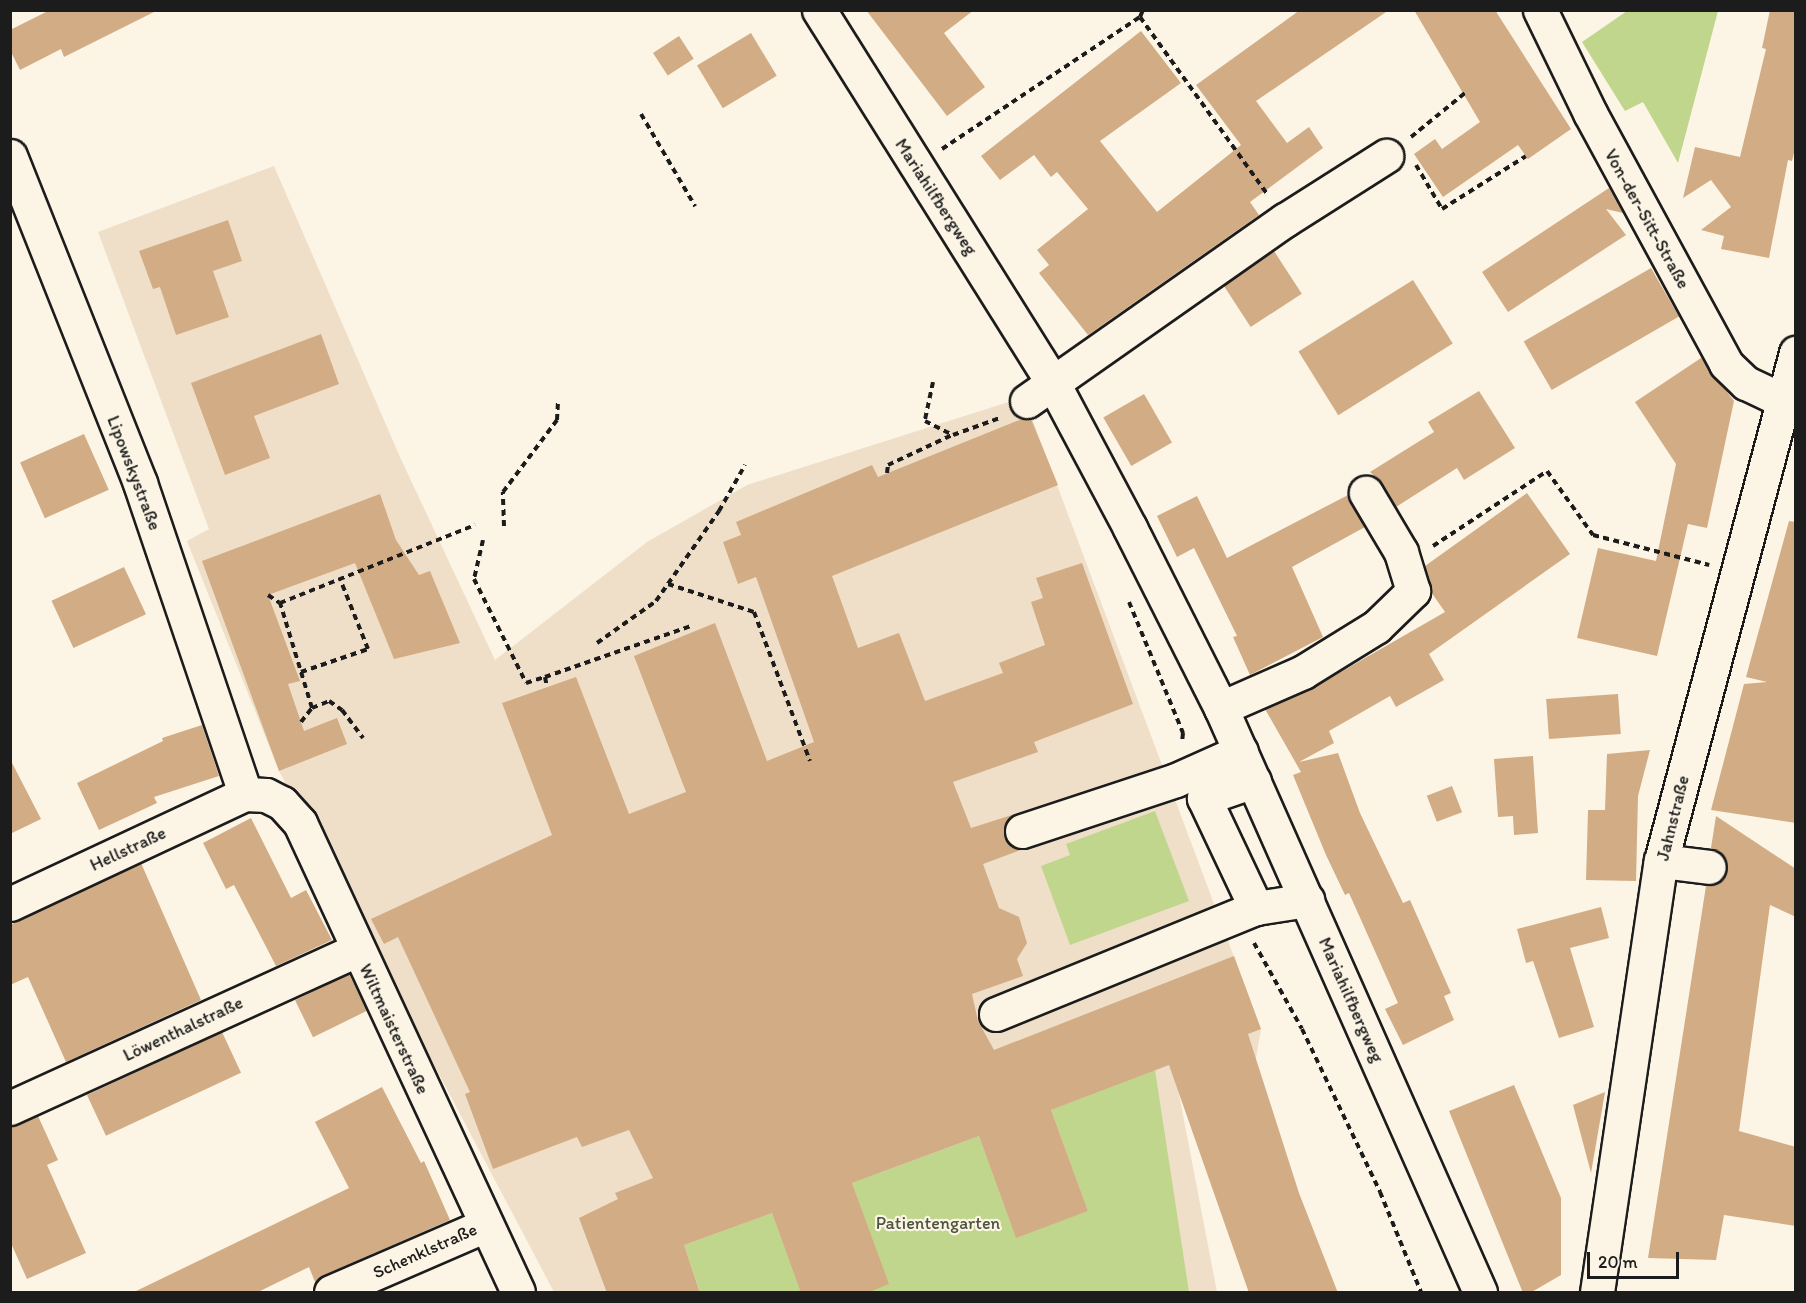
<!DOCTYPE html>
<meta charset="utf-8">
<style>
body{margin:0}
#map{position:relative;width:1806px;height:1303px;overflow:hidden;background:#fcf5e5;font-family:Itim,sans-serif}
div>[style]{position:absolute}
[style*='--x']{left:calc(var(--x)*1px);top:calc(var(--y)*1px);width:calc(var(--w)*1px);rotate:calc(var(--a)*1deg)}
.built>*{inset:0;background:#efdfc8}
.green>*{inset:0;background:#c0d68c}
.building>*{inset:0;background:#d2ac84;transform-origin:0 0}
.path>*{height:4px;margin-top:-2px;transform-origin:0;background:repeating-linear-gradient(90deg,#1c1c1c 0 6px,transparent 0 10.5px)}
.roads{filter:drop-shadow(2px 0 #1c1c1c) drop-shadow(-2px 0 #1c1c1c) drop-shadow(0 2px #1c1c1c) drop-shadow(0 -2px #1c1c1c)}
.minor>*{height:33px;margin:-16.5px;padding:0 16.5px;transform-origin:16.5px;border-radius:16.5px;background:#fcf5e5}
span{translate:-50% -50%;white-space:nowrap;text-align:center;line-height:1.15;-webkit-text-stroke:4.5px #fcf5e5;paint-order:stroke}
.street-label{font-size:18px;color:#1c1c1c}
.park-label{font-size:18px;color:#4d543e}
.frame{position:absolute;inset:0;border:12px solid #1c1c1c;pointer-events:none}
.scale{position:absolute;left:1587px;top:1252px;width:92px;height:27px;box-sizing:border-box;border:3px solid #1c1c1c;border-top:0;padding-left:8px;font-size:18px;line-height:21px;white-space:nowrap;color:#1c1c1c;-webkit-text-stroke:4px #fcf5e5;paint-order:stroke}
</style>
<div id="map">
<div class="built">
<div style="clip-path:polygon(274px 166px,400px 457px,495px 660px,647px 542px,747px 485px,1024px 397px,1261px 1029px,1256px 1058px,1178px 1089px,1217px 1292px,554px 1292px,279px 771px,187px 541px,209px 529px,98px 232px)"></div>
</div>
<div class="green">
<div style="clip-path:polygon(1627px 11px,1718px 11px,1678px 163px,1643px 102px,1625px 111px,1582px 42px)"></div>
<div style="clip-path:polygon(1155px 811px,1189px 901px,1070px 945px,1041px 866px,1070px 855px,1066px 844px)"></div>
<div style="clip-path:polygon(1155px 1070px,1189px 1292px,867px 1292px,888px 1284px,852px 1183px,979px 1136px,1016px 1237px,1088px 1211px,1051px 1110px)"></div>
<div style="clip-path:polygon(772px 1213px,801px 1292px,700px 1292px,684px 1245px)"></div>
</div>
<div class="building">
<div style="clip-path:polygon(50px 10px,158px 10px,64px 57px,61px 49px,20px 70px,10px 50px,10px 30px)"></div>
<div style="clip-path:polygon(866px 10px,974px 10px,944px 33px,985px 87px,947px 116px)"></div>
<div style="clip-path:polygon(1300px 10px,1389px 10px,1256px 101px,1287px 143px,1309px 127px,1323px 148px,1250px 202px,1259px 215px,1088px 335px,1039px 273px,1049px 265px,1037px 250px,1088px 209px,1057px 172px,1051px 177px,1034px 155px,1000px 180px,981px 156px,1141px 31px,1181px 83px,1100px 141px,1157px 212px,1241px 145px,1196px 85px)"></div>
<div style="clip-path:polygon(1414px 10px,1495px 10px,1571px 129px,1528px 159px,1518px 145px,1443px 197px,1414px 154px,1435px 139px,1442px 149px,1480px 122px)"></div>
<div style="clip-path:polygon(1770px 10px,1796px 10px,1796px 145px,1792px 161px,1788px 160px,1769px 258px,1721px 249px,1724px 236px,1701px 230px,1731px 207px,1711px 180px,1683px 198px,1695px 147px,1740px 157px,1766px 49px,1762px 48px)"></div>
<div style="left:751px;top:33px;width:50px;height:63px;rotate:59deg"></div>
<div style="left:679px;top:36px;width:27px;height:31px;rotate:57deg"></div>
<div style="clip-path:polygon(1609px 188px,1623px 213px,1606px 209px,1626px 235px,1508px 312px,1482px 272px)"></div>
<div style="clip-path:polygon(228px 220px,242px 261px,213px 271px,229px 317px,176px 335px,160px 287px,153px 289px,139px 251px)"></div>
<div style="left:1274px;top:251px;width:51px;height:61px;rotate:57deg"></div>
<div style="left:1651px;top:268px;width:56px;height:147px;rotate:60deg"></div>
<div style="left:1413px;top:280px;width:75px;height:135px;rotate:58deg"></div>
<div style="clip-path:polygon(321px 334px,339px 384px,254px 416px,270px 458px,225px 475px,191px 383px)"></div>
<div style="clip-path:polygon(1701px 358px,1734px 401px,1707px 528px,1688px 524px,1657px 656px,1577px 638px,1598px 548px,1656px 561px,1676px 464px,1635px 402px)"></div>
<div style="clip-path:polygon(1479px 391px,1515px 448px,1464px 480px,1457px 468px,1396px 507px,1382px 483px,1370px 472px,1434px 432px,1428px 422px)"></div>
<div style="left:1144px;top:394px;width:56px;height:47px;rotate:60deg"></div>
<div style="clip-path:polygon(1022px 419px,1031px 419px,1058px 485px,832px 576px,858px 648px,899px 633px,925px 701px,1003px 673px,999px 663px,1045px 645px,1031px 602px,1043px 598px,1036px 578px,1082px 563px,1133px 704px,1034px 742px,1038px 752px,953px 782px,971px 828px,1015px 814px,1004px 827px,1004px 836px,1010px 845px,1023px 849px,983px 864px,999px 908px,1019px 917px,1027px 943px,1017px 959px,1023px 976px,972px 994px,978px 1021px,994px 1050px,1234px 956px,1261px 1029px,1248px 1034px,1299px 1193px,1338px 1293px,1249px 1293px,1169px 1065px,1051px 1110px,1088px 1211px,1016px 1238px,979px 1136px,852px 1183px,889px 1284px,867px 1293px,801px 1293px,772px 1213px,684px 1245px,700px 1293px,607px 1293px,579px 1218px,618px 1199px,615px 1193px,653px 1178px,629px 1130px,582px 1147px,577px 1137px,493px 1169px,465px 1094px,470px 1092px,398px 937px,384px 944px,371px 919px,552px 835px,502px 703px,576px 677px,629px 814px,686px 792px,634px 656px,715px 623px,767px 761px,814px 742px,756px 577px,738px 584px,723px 542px,741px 535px,736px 522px,872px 465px,878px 477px)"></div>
<div style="left:84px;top:434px;width:61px;height:70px;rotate:66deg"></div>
<div style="clip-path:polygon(1527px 493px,1570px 554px,1429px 654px,1444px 680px,1396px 707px,1390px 696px,1329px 731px,1334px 743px,1299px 762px,1338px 753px,1360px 813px,1403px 903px,1410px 900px,1451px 993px,1444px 996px,1454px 1020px,1403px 1045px,1385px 1009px,1398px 1003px,1349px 893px,1345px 895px,1326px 855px,1293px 775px,1301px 772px,1265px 709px,1313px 688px,1445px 612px,1431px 592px,1425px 566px)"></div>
<div style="clip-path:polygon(380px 494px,396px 540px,419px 575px,430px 571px,460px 643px,394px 659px,355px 563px,268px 595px,300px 681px,288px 684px,304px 731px,337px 718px,347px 744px,279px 771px,202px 561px)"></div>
<div style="clip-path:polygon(1348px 495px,1365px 527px,1292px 567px,1323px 637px,1250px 675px,1233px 637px,1237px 636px,1194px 548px,1177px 557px,1157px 516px,1197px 496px,1227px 558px)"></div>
<div style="clip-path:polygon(1789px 521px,1796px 522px,1796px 823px,1711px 810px,1744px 684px,1767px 682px,1746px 677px)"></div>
<div style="left:124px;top:567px;width:52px;height:80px;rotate:65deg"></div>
<div style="left:1618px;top:694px;width:40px;height:72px;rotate:86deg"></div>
<div style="clip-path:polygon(202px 725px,219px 776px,154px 797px,157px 803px,99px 830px,77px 783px,163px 741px,162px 738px)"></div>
<div style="clip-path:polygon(1650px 750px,1638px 796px,1636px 881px,1586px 880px,1588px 810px,1605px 810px,1607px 754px)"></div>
<div style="clip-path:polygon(1533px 756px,1538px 833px,1514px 835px,1513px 816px,1498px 817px,1494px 759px)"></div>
<div style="clip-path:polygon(10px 759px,41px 819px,10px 834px)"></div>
<div style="left:1452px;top:786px;width:28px;height:27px;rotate:69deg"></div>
<div style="clip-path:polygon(1716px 816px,1796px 869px,1796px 917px,1770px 905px,1739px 1131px,1796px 1147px,1796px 1226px,1724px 1215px,1716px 1260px,1648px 1258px,1706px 886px,1717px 884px,1727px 870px,1726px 859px,1711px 848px)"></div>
<div style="clip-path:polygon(251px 818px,291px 898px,306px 890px,332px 940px,276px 966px,234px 885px,226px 889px,203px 843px)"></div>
<div style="clip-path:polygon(141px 863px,201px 1000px,66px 1062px,28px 977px,10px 985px,10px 925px)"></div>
<div style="clip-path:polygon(1601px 907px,1609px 938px,1570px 948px,1594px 1027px,1559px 1038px,1533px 961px,1526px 963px,1517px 929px)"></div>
<div style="left:349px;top:974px;width:41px;height:60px;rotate:64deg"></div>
<div style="left:222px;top:1032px;width:45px;height:149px;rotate:65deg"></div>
<div style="clip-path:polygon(1514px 1085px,1561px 1198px,1561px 1275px,1530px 1293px,1523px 1293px,1449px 1111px)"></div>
<div style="clip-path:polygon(382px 1087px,421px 1163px,424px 1161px,450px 1220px,324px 1275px,315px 1282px,309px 1267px,256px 1293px,132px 1293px,349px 1188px,315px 1122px)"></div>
<div style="clip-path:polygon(1605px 1092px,1591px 1173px,1573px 1105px)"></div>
<div style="clip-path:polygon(38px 1116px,58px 1160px,47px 1165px,86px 1253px,27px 1279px,10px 1241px,10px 1126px)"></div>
</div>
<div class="path">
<div style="--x:1140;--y:17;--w:8;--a:-67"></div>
<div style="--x:641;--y:114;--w:107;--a:59.6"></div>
<div style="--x:1411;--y:137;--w:70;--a:-39.2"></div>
<div style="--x:942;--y:149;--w:238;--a:-33.7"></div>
<div style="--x:1140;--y:17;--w:219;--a:54.3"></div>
<div style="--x:1416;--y:165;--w:51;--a:59.4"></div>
<div style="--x:1442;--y:209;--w:99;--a:-32.2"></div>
<div style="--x:933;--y:382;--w:40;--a:102"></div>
<div style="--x:925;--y:421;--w:31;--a:27"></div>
<div style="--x:953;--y:435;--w:50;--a:-19.9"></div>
<div style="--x:887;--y:473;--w:8;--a:-83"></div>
<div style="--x:888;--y:465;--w:71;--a:-25.1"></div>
<div style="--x:504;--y:526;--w:34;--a:-92"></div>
<div style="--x:503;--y:492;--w:90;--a:-53.1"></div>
<div style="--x:557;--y:420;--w:21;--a:-87"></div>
<div style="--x:483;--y:540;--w:40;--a:103"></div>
<div style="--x:474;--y:579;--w:116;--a:63.4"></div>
<div style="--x:526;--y:683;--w:20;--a:-18"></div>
<div style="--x:545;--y:677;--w:10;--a:79"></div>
<div style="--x:1433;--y:546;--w:136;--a:-33.3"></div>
<div style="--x:1547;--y:471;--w:79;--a:54.3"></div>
<div style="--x:1593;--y:535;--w:120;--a:14.5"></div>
<div style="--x:668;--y:584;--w:90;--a:18"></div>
<div style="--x:754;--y:612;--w:159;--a:69.4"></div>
<div style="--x:268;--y:595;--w:14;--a:34"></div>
<div style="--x:1129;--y:602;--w:142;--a:67.6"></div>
<div style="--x:1183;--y:733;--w:9;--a:96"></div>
<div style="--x:597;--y:643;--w:72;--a:-35.4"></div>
<div style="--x:656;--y:601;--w:110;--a:-55"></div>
<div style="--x:719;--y:511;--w:53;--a:-60.5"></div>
<div style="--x:301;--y:672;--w:71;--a:-18.9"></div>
<div style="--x:368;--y:649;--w:75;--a:-111.8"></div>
<div style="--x:545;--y:677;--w:155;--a:-19.3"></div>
<div style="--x:312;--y:708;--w:110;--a:-106.9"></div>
<div style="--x:280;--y:603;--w:210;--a:-21.8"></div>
<div style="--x:301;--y:722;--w:18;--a:-52"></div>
<div style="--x:312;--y:708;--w:18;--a:-22"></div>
<div style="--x:329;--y:701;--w:16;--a:35"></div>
<div style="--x:342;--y:710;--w:35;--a:53"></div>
<div style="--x:1254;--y:943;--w:98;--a:60.8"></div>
<div style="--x:1302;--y:1029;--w:181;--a:64.4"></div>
<div style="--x:1380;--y:1192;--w:108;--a:67.7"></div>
</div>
<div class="roads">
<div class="minor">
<div style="--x:819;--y:10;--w:440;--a:57.9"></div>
<div style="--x:1053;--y:383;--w:164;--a:62"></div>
<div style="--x:1130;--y:528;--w:202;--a:63.2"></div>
<div style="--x:1221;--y:708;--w:639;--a:66.08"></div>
<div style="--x:1540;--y:10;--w:114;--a:64.1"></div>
<div style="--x:1590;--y:113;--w:285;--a:61.5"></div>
<div style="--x:1726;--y:364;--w:28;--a:44"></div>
<div style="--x:1746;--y:383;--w:42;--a:25.3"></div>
<div style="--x:10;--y:156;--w:352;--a:68.3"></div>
<div style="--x:140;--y:483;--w:328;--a:71.3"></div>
<div style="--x:1027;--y:401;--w:315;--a:-35.1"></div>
<div style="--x:1285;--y:220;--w:120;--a:-32.4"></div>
<div style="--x:1221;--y:708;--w:90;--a:-23.7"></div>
<div style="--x:1303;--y:672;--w:86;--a:-31.7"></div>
<div style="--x:1376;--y:627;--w:52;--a:-44.2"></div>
<div style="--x:1413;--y:591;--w:41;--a:-107.1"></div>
<div style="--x:1401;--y:552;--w:69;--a:-120.7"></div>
<div style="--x:1254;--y:781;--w:53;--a:161.2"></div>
<div style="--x:1204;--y:798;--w:122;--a:64.7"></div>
<div style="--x:1022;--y:831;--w:162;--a:-18.3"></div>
<div style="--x:1176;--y:780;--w:71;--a:-24"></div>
<div style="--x:1661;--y:861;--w:48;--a:7.1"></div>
<div style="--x:10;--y:904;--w:259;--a:-25.1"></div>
<div style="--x:245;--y:794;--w:21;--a:3"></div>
<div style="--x:266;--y:795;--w:18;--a:27"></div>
<div style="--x:282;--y:803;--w:27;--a:48"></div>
<div style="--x:300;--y:823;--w:517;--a:65.07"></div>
<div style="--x:996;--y:1014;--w:281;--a:-22.2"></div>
<div style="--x:1256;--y:908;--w:52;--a:-8.9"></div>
<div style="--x:10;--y:1108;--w:380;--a:-24.5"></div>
<div style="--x:331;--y:1292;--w:169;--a:-23.4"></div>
<div style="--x:1597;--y:1292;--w:436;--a:-81.6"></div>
<div style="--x:1661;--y:861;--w:526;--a:-75.12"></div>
</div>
</div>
<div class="street-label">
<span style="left:936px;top:197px;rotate:57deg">Mariahilfbergweg</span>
<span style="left:1647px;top:219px;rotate:61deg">Von-der-Sitt-Straße</span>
<span style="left:134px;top:473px;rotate:69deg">Lipowskystraße</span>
<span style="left:1673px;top:818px;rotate:-76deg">Jahnstraße</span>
<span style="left:128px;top:849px;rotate:-25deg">Hellstraße</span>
<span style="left:1351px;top:1000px;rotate:66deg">Mariahilfbergweg</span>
<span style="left:183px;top:1029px;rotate:-25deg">Löwenthalstraße</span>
<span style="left:394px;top:1029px;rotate:65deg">Wiltmaisterstraße</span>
<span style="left:425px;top:1251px;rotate:-24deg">Schenklstraße</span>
</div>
<div class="park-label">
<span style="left:938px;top:1223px">Patientengarten</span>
</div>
<div class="frame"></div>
<div class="scale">20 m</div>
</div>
